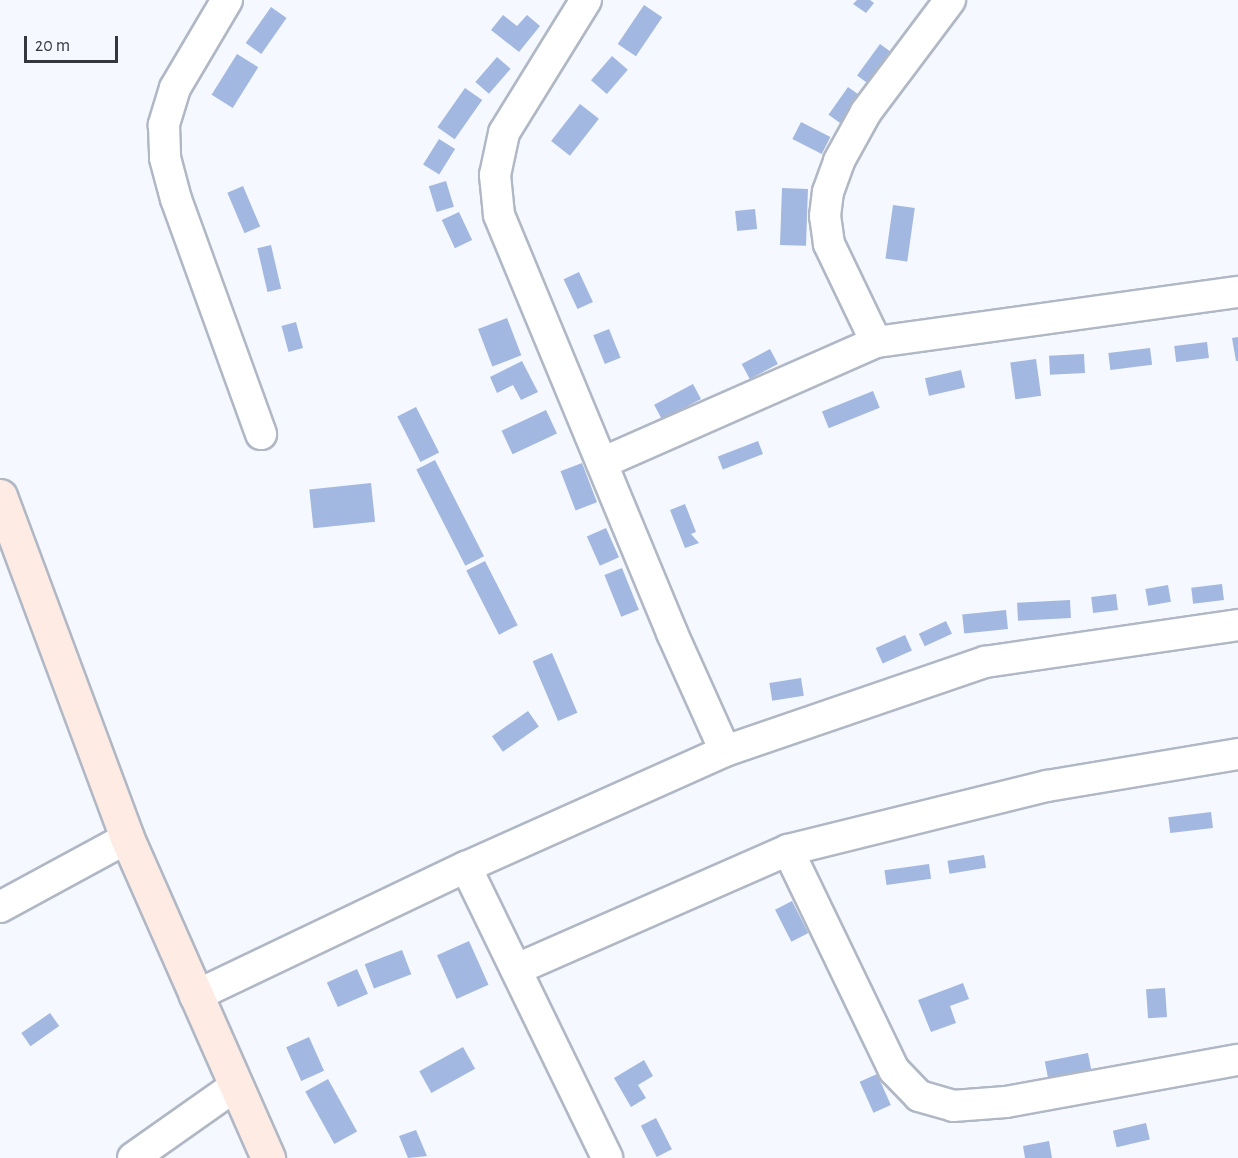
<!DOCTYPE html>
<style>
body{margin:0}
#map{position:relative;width:1238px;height:1158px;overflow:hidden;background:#f5f8fe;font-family:"Alegreya Sans",sans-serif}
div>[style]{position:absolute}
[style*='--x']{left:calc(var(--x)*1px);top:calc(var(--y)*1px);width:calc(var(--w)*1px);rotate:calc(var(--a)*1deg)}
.building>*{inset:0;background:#a2b8e0;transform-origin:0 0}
.roads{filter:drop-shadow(2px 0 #b0b7c5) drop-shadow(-2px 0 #b0b7c5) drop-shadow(0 2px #b0b7c5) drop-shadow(0 -2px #b0b7c5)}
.street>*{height:30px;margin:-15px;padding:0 15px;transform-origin:15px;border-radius:15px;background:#fff}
.secondary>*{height:33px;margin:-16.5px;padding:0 16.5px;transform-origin:16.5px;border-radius:16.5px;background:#feece4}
span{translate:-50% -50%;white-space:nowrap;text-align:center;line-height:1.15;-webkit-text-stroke:4.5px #f5f8fe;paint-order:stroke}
.scale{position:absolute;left:24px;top:36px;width:94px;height:27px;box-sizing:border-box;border:3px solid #34373c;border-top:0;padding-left:8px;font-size:18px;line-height:21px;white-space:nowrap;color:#34373c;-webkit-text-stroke:4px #f5f8fe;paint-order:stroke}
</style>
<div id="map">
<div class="building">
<div style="clip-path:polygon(857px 0,870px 0,874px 3px,866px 13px,853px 4px)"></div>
<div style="left:644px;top:5px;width:22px;height:47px;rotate:34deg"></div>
<div style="left:271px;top:7px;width:19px;height:44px;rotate:35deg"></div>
<div style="clip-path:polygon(503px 15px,517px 26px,527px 15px,540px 26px,519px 52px,491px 30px)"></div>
<div style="left:880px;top:44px;width:17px;height:39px;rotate:36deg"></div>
<div style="left:237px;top:54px;width:25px;height:48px;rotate:32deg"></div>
<div style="left:612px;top:56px;width:21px;height:32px;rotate:41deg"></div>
<div style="left:497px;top:57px;width:18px;height:33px;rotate:41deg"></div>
<div style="left:848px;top:87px;width:16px;height:34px;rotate:35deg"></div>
<div style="left:465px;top:88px;width:21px;height:48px;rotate:35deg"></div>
<div style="left:580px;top:104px;width:24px;height:47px;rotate:38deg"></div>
<div style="left:801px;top:122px;width:33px;height:19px;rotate:27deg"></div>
<div style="left:439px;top:139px;width:19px;height:30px;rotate:32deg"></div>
<div style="left:446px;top:181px;width:27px;height:18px;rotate:73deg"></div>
<div style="left:243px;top:186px;width:44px;height:17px;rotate:67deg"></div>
<div style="left:782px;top:188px;width:26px;height:57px;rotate:2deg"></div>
<div style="left:893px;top:205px;width:22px;height:54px;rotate:8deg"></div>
<div style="left:755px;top:209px;width:20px;height:20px;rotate:84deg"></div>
<div style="left:459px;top:212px;width:31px;height:19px;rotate:65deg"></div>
<div style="left:271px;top:245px;width:45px;height:14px;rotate:77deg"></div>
<div style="left:579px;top:272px;width:33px;height:17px;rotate:65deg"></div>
<div style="left:507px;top:318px;width:40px;height:31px;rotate:69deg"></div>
<div style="left:296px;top:322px;width:27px;height:15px;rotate:75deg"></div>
<div style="left:609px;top:329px;width:31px;height:17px;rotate:68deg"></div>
<div style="clip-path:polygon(1238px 337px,1238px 361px,1236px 361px,1232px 338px)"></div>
<div style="left:1207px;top:342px;width:16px;height:33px;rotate:83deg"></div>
<div style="left:1150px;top:348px;width:17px;height:42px;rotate:83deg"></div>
<div style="left:770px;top:349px;width:17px;height:32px;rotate:62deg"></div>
<div style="left:1084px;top:354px;width:19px;height:35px;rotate:87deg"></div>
<div style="left:1036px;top:359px;width:37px;height:26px;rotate:82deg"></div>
<div style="clip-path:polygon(522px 361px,538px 392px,521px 400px,513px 385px,497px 393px,490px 377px)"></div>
<div style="left:961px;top:370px;width:18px;height:37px;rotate:77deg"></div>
<div style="left:693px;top:384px;width:17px;height:44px;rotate:62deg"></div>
<div style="left:873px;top:391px;width:18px;height:55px;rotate:68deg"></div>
<div style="left:416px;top:407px;width:51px;height:21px;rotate:63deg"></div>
<div style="left:546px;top:410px;width:26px;height:49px;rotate:65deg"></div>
<div style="left:758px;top:441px;width:14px;height:43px;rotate:69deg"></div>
<div style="left:435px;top:460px;width:108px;height:21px;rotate:63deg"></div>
<div style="left:582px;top:463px;width:42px;height:23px;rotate:69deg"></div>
<div style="left:371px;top:483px;width:39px;height:62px;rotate:84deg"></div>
<div style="clip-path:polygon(685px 504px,696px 532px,691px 534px,699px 543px,685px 548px,670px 510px)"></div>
<div style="left:606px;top:528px;width:32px;height:21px;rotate:66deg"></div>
<div style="left:485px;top:561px;width:72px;height:21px;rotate:63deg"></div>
<div style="left:622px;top:568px;width:45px;height:19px;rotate:68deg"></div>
<div style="left:1222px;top:584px;width:16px;height:31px;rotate:83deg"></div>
<div style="left:1168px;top:585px;width:17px;height:23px;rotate:80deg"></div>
<div style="left:1116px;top:594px;width:16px;height:25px;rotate:83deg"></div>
<div style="left:1070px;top:600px;width:18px;height:53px;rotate:87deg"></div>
<div style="left:1006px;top:610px;width:19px;height:44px;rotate:84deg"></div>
<div style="left:946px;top:621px;width:14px;height:30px;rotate:65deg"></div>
<div style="left:905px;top:635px;width:17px;height:32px;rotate:66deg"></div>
<div style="left:552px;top:653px;width:65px;height:21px;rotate:67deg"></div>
<div style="left:801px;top:678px;width:18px;height:32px;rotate:81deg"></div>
<div style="left:528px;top:711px;width:19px;height:44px;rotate:55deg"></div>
<div style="left:1211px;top:812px;width:16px;height:43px;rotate:83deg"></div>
<div style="left:984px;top:855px;width:13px;height:37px;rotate:81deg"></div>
<div style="left:929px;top:864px;width:15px;height:45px;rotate:82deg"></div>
<div style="left:792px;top:901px;width:36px;height:19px;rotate:63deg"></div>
<div style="left:469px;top:941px;width:48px;height:35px;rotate:66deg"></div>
<div style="left:402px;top:950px;width:26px;height:40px;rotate:69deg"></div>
<div style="left:357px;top:969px;width:27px;height:33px;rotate:66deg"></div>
<div style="clip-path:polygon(963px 983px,969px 999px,950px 1006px,956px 1023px,931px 1032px,918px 1000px)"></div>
<div style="left:1165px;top:988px;width:29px;height:19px;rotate:86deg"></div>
<div style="left:50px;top:1013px;width:16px;height:35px;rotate:55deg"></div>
<div style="left:309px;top:1037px;width:37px;height:25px;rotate:66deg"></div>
<div style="left:463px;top:1047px;width:25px;height:50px;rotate:61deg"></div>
<div style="left:1088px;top:1053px;width:21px;height:44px;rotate:79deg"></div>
<div style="clip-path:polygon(644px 1060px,653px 1076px,638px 1085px,646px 1098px,631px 1107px,614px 1078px)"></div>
<div style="left:877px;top:1074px;width:34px;height:19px;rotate:66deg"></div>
<div style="left:328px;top:1079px;width:60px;height:26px;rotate:61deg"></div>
<div style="left:656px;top:1118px;width:35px;height:17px;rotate:63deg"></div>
<div style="left:1146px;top:1123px;width:17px;height:34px;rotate:77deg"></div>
<div style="clip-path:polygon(416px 1130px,427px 1156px,408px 1158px,399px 1136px)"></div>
<div style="clip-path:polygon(1049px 1141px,1052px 1158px,1025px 1158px,1023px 1146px)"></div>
</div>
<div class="roads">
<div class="street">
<div style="--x:227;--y:0;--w:102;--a:120.6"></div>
<div style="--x:175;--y:88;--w:39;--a:107"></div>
<div style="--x:164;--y:125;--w:33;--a:88"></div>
<div style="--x:165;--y:158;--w:42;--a:75"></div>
<div style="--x:176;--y:199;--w:250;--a:70.1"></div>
<div style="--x:586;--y:0;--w:156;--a:121.7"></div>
<div style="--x:504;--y:133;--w:43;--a:102.1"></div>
<div style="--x:495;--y:175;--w:40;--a:84.3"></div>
<div style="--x:499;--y:215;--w:452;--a:67.5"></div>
<div style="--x:672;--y:633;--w:129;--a:65.8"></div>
<div style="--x:876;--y:342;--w:109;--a:-115.6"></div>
<div style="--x:829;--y:244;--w:28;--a:-98"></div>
<div style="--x:825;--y:216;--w:24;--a:-83"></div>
<div style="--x:828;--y:192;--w:33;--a:-70"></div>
<div style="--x:839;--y:161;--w:56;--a:-61.1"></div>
<div style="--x:866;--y:112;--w:140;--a:-53.1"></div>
<div style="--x:602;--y:463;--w:300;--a:-23.8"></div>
<div style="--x:876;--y:342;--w:365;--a:-7.9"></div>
<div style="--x:788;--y:850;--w:244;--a:64.3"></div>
<div style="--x:894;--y:1070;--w:36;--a:46"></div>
<div style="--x:919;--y:1096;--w:35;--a:16"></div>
<div style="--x:953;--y:1106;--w:53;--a:-4.3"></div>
<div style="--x:1006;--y:1102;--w:236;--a:-10.3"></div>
<div style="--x:466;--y:867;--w:323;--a:64.1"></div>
<div style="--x:0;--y:907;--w:145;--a:-28.5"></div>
<div style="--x:517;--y:969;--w:296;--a:-23.7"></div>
<div style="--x:788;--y:850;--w:267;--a:-13.9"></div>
<div style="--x:1047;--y:786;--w:194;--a:-9.5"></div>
<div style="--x:195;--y:996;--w:300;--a:-25.5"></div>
<div style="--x:466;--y:867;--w:284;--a:-24.1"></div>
<div style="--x:725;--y:751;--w:275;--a:-18.9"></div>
<div style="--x:985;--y:662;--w:256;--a:-8.3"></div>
<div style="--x:133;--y:1158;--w:125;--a:-35.2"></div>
</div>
<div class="secondary">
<div style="--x:0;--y:496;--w:365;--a:69.6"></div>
<div style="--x:127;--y:838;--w:350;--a:66.2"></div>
</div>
</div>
<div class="scale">20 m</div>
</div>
